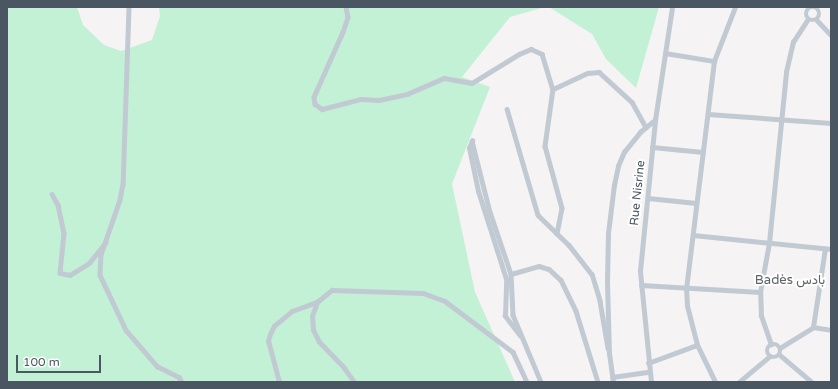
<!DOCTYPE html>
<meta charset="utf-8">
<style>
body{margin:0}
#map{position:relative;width:838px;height:389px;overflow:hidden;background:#f5f3f3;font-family:"Varela Round",Vazirmatn,sans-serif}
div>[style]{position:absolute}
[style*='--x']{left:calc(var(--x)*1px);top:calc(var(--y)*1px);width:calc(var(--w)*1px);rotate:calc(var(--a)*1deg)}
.green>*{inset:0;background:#c3f1d5}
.street>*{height:4.5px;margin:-2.25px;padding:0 2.25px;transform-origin:2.25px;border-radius:2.25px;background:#c1cad2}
.street>.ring{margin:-2.25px;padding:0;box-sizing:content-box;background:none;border:4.5px solid #c1cad2;border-radius:50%}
span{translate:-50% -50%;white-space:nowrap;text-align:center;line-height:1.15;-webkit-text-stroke:4px #fff;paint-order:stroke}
.street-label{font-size:12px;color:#4a5661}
.neighbourhood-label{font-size:13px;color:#5f6368}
.frame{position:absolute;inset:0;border:8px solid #4a5661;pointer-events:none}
.scale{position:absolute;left:16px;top:355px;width:85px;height:18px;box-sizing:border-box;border:2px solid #4a5661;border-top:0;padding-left:5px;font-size:12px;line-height:14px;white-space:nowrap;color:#4a5661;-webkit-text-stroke:3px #fff;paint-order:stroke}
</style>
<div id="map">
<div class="green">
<div style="clip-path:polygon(7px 7px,77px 7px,83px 25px,104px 45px,121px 51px,152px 40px,160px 16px,159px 7px,545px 7px,510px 17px,462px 77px,490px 87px,452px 184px,475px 292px,515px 382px,7px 382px)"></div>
<div style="clip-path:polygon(549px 7px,659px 7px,636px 88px,606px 59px,592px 34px)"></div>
</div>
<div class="street">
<div style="--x:129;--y:7;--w:177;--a:91.9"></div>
<div style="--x:123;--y:184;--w:16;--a:101"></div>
<div style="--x:120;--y:200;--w:58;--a:109.1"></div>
<div style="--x:101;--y:255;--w:20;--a:93"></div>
<div style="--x:100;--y:275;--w:61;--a:64.7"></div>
<div style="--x:126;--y:330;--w:48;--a:49.3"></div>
<div style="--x:157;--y:366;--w:25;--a:27"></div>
<div style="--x:179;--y:377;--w:6;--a:59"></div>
<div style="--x:346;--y:7;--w:10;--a:79"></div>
<div style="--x:348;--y:17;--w:16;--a:108"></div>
<div style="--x:343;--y:32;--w:71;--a:114"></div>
<div style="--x:314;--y:97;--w:7;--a:82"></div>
<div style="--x:315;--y:104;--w:9;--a:36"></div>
<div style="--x:322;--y:109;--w:40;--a:-14.4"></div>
<div style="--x:361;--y:99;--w:18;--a:3"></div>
<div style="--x:379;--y:100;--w:29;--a:-12"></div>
<div style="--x:407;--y:94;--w:40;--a:-23.4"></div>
<div style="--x:444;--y:78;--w:28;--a:10"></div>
<div style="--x:472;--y:83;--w:55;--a:-31.7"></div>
<div style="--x:519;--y:54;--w:13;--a:-23"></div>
<div style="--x:531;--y:49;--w:12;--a:24"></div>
<div style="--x:542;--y:54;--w:37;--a:73"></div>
<div style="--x:553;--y:89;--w:58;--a:98"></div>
<div style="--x:545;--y:146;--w:64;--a:74.7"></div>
<div style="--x:562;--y:208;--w:26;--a:101"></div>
<div class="ring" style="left:806px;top:7px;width:9.5px;height:9.5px"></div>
<div style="--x:817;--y:20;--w:21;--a:47"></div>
<div style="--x:665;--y:53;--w:50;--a:9.3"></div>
<div style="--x:553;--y:89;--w:38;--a:-25"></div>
<div style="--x:588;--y:73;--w:11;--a:-5"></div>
<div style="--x:599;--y:72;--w:45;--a:42.3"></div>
<div style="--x:632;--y:102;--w:29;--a:61"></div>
<div style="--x:507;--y:109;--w:110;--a:73.7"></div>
<div style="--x:538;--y:215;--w:43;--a:44.1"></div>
<div style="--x:569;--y:245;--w:37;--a:52"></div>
<div style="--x:592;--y:274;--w:28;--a:73"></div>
<div style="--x:600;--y:301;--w:48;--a:80.3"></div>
<div style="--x:708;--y:114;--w:123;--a:4.2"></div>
<div style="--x:652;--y:147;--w:51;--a:5.6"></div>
<div style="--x:52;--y:194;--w:13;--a:61"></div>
<div style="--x:58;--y:205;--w:29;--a:78"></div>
<div style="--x:64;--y:233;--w:40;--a:95.7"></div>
<div style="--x:60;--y:273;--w:10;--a:11"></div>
<div style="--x:70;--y:275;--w:22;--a:-32"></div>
<div style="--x:89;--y:263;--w:26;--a:-51"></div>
<div style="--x:648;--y:198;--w:48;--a:5.9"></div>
<div style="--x:693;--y:235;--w:139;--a:5.8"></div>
<div style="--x:511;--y:274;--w:29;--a:-16"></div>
<div style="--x:539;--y:266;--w:10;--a:17"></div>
<div style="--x:549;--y:269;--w:16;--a:43"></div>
<div style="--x:561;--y:280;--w:34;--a:64"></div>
<div style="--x:576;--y:311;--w:74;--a:72.8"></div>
<div style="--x:641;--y:285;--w:119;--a:3.4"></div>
<div style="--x:813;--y:327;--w:79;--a:-81.3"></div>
<div style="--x:520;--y:336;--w:25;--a:-127"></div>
<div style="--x:505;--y:316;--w:37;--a:-88"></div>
<div style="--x:506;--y:279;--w:92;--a:-107.7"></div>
<div style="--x:478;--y:191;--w:44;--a:-101.8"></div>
<div style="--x:469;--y:148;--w:8;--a:-67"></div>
<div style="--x:472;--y:141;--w:73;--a:75.8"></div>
<div style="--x:490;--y:212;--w:65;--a:71.3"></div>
<div style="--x:511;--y:274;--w:41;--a:87.2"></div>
<div style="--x:513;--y:315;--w:73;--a:67.3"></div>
<div class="ring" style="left:767px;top:344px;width:9.5px;height:9.5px"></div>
<div style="--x:771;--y:345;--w:31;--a:-109"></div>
<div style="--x:761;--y:316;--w:24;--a:-92"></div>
<div style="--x:760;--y:292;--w:50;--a:-79.6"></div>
<div style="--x:769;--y:243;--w:172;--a:-84.3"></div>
<div style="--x:786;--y:72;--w:31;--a:-77"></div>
<div style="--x:793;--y:42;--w:27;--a:-57"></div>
<div style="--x:780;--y:348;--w:39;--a:-32"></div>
<div style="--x:813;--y:327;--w:18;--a:9"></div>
<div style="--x:780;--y:355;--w:42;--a:40.2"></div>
<div style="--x:648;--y:363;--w:52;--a:-20.2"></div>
<div style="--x:612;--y:377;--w:37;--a:-8"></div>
<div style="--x:279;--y:382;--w:42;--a:-105"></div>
<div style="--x:268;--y:341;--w:7;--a:-74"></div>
<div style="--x:270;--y:334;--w:9;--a:-63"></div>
<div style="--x:274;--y:326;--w:23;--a:-40"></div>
<div style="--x:292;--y:311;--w:27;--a:-20"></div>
<div style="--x:354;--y:382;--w:17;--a:-126"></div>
<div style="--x:344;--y:368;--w:36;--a:-134"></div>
<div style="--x:319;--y:342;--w:13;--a:-117"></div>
<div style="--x:313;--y:330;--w:14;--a:-94"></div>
<div style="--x:312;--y:316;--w:15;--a:-70"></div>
<div style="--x:317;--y:302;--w:19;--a:-39"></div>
<div style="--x:332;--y:290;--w:91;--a:1.9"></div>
<div style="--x:423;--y:293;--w:23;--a:20"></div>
<div style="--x:445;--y:301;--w:85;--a:36.9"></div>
<div style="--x:513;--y:352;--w:33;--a:65"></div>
<div style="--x:613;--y:382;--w:28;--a:-98"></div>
<div style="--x:609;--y:354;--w:73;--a:-91.6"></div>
<div style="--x:607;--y:281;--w:48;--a:-88.8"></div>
<div style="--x:608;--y:233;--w:48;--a:-82.9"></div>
<div style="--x:614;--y:185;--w:19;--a:-78"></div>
<div style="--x:618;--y:166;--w:15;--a:-67"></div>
<div style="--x:624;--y:152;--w:26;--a:-51"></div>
<div style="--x:640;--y:132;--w:19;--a:-39"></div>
<div style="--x:651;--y:382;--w:112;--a:-95.7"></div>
<div style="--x:640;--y:271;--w:152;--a:-84.3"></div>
<div style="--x:655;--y:120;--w:114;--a:-81.4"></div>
<div style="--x:715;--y:382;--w:41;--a:-115.9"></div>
<div style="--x:697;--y:345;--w:40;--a:-104.4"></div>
<div style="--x:687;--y:306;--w:17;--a:-93"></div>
<div style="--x:686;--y:289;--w:230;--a:-83"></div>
<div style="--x:714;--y:61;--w:58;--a:-68.7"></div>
<div style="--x:739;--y:382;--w:40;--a:-40"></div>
</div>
<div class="street-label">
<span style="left:638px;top:193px;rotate:-84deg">Rue Nisrine</span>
</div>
<div class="neighbourhood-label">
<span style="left:790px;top:280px">Badès بادس</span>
</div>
<div class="frame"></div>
<div class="scale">100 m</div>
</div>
